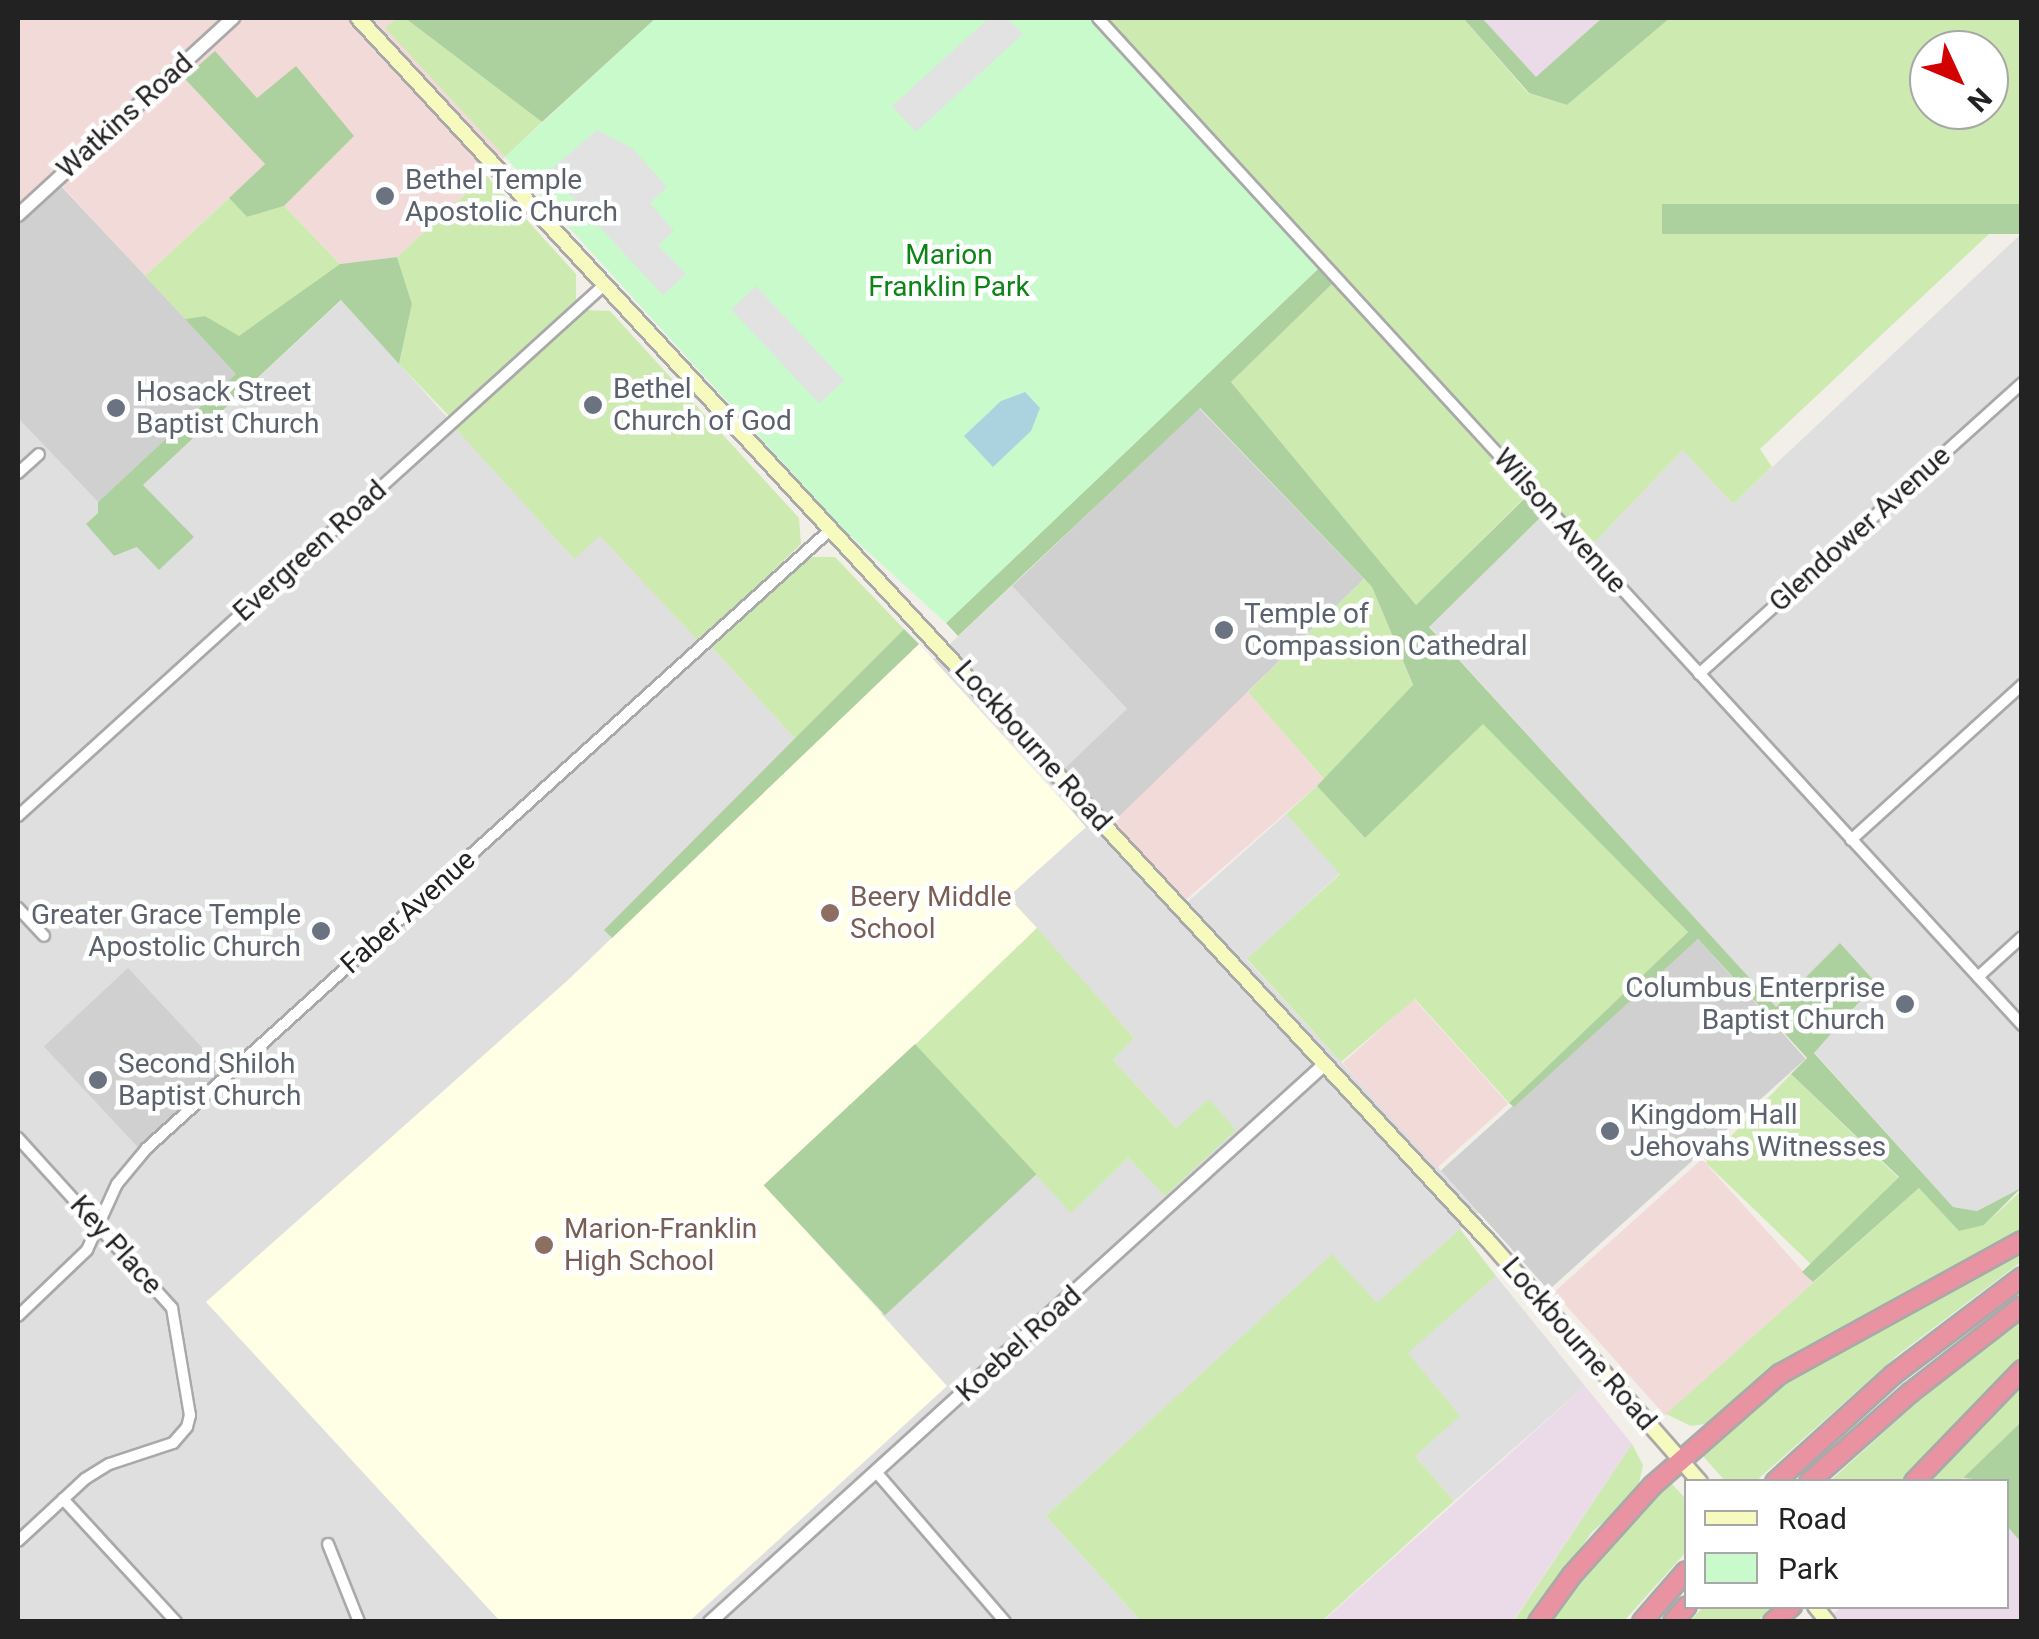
<!DOCTYPE html>
<style>
body{margin:0}
#map{position:relative;width:2039px;height:1639px;overflow:hidden;background:#f2efe9;font-family:Roboto,sans-serif}
div>[style]{position:absolute}
[style*='--x']{left:calc(var(--x)*1px);top:calc(var(--y)*1px);width:calc(var(--w)*1px);rotate:calc(var(--a)*1deg)}
.residential>*{inset:0;background:#e0dfdf;transform-origin:0 0}
.commercial>*{inset:0;background:#f2dad9;transform-origin:0 0}
.industrial>*{inset:0;background:#ebdbe8}
.education>*{inset:0;background:#ffffe5}
.religious>*{inset:0;background:#d0d0d0;transform-origin:0 0}
.grass>*{inset:0;background:#cdebb0;transform-origin:0 0}
.forest>*{inset:0;background:#add19e;transform-origin:0 0}
.park>*{inset:0;background:#c8facc}
.parking>*{inset:0;background:#e2e2e2;transform-origin:0 0}
.water>*{inset:0;background:#aad3df}
.roads{filter:drop-shadow(2px 0 #a9a9a9) drop-shadow(-2px 0 #a9a9a9) drop-shadow(0 2px #a9a9a9) drop-shadow(0 -2px #a9a9a9)}
.minor>*{height:10px;margin:-5px;padding:0 5px;transform-origin:5px;border-radius:5px;background:#fff}
.tertiary>*{height:12px;margin:-6px;padding:0 6px;transform-origin:6px;border-radius:6px;background:#fff}
.secondary>*{height:14px;margin:-7px;padding:0 7px;transform-origin:7px;border-radius:7px;background:#f7fabf}
.motorway>*{height:18px;margin:-9px;padding:0 9px;transform-origin:9px;border-radius:9px;background:#e892a2}
.dots>*{width:28px;height:28px;translate:-50% -50%;box-sizing:border-box;border:5px solid #fff;border-radius:50%}
span{translate:-50% -50%;white-space:nowrap;text-align:center;line-height:1.15;-webkit-text-stroke:9px #fff;paint-order:stroke}
.street-label{font-size:28px;color:#222}
.worship-label{font-size:28px;color:#5b616d}
.left{translate:0 -50%;text-align:left}
.right{translate:-100% -50%;text-align:right}
.park-label{font-size:28px;color:#0c8416}
.education-label{font-size:28px;color:#785e54}
.frame{position:absolute;inset:0;border:20px solid #222;pointer-events:none}
.legend{position:absolute;left:1684px;top:1479px;width:325px;height:130px;box-sizing:border-box;background:#fff;border:2px solid #a7a7a7;margin:0;padding:12px 18px;list-style:none;font-size:30px;color:#222}
.legend li{display:flex;align-items:center;gap:20px;height:50px}
.legend b{width:50px;border:2px solid #a7a7a7}
.north{position:absolute;left:1909px;top:30px;width:100px;height:100px;box-sizing:border-box;background:#fff;border:2px solid #a7a7a7;border-radius:50%;rotate:134deg;font-size:28px;font-weight:700;line-height:40px;text-align:center;color:#222}
.north::after{content:'';display:block;margin:auto;width:35px;height:45px;background:#d40000;clip-path:polygon(50% 0,100% 100%,50% 72%,0 100%)}
</style>
<div id="map">
<div class="residential">
<div style="clip-path:polygon(2021px 234px,2021px 1188px,1977px 1211px,1953px 1207px,1814px 1052px,1875px 983px,1841px 944px,1776px 1008px,1429px 626px,1554px 505px,1592px 545px,1684px 449px,1733px 504px)"></div>
<div style="clip-path:polygon(342px 300px,573px 558px,600px 535px,699px 642px,711px 646px,795px 739px,605px 930px,612px 938px,567px 981px,207px 1302px,500px 1621px,18px 1621px,18px 418px,98px 502px,98px 513px,87px 524px,114px 556px,137px 547px,143px 485px)"></div>
<div style="left:1012px;top:586px;width:169px;height:108px;rotate:47deg"></div>
<div style="clip-path:polygon(1286px 814px,1340px 873px,1247px 960px,1479px 1212px,1377px 1304px,1332px 1255px,1046px 1516px,1141px 1621px,689px 1622px,946px 1387px,881px 1314px,1036px 1174px,1071px 1212px,1128px 1158px,1165px 1196px,1209px 1100px,1176px 1128px,1113px 1060px,1134px 1038px,1008px 897px,1086px 827px,1107px 828px,1182px 907px)"></div>
<div style="clip-path:polygon(1496px 1276px,1585px 1386px,1454px 1501px,1415px 1456px,1408px 1352px)"></div>
</div>
<div class="commercial">
<div style="clip-path:polygon(18px 18px,397px 18px,386px 28px,505px 157px,397px 257px,340px 264px,284px 206px,353px 137px,296px 67px,257px 98px,214px 52px,184px 78px,265px 164px,145px 276px,61px 185px,28px 214px,18px 201px)"></div>
<div style="left:1248px;top:692px;width:116px;height:196px;rotate:49deg"></div>
<div style="left:1414px;top:999px;width:141px;height:96px;rotate:48deg"></div>
<div style="left:1702px;top:1159px;width:166px;height:199px;rotate:48deg"></div>
</div>
<div class="industrial">
<div style="clip-path:polygon(1482px 18px,1602px 18px,1536px 78px)"></div>
<div style="clip-path:polygon(1585px 1386px,1632px 1444px,1513px 1621px,1322px 1622px)"></div>
<div style="clip-path:polygon(2007px 1526px,2021px 1542px,2021px 1621px,1824px 1622px,1841px 1607px,2006px 1606px)"></div>
</div>
<div class="education">
<div style="clip-path:polygon(919px 644px,1086px 827px,1008px 897px,1037px 928px,766px 1187px,947px 1386px,689px 1621px,500px 1621px,206px 1302px,567px 981px)"></div>
</div>
<div class="religious">
<div style="clip-path:polygon(60px 185px,237px 374px,98px 502px,18px 418px,18px 224px)"></div>
<div style="clip-path:polygon(1199px 408px,1364px 579px,1107px 828px,1086px 827px,1049px 783px,1127px 709px,1012px 586px)"></div>
<div style="left:1698px;top:939px;width:161px;height:346px;rotate:48deg"></div>
<div style="left:128px;top:968px;width:139px;height:115px;rotate:47deg"></div>
</div>
<div class="grass">
<div style="clip-path:polygon(397px 18px,405px 18px,542px 122px,505px 157px,385px 28px)"></div>
<div style="clip-path:polygon(evenodd,1102px 18px,1463px 18px,1528px 93px,1567px 105px,1670px 18px,2021px 18px,2021px 204px,1760px 449px,1772px 467px,1733px 504px,1683px 450px,1592px 545px,1102px 18px,1929px 50px,1989px 50px,1989px 110px,1929px 110px,1929px 50px)"></div>
<div style="clip-path:polygon(486px 175px,576px 274px,576px 301px,450px 417px,399px 364px,412px 304px,397px 257px)"></div>
<div style="clip-path:polygon(229px 198px,247px 217px,284px 206px,340px 264px,239px 337px,205px 316px,185px 319px,145px 276px)"></div>
<div style="clip-path:polygon(1333px 283px,1546px 513px,1541px 517px,1523px 499px,1416px 605px,1231px 382px)"></div>
<div style="clip-path:polygon(587px 310px,610px 311px,799px 518px,801px 544px,699px 642px,600px 536px,574px 559px,456px 429px)"></div>
<div style="clip-path:polygon(810px 557px,835px 557px,904px 629px,795px 739px,711px 646px)"></div>
<div style="clip-path:polygon(1364px 579px,1372px 587px,1413px 686px,1324px 779px,1248px 692px)"></div>
<div style="clip-path:polygon(1483px 723px,1688px 932px,1509px 1103px,1415px 999px,1341px 1062px,1247px 959px,1340px 874px,1286px 814px,1317px 786px,1365px 838px)"></div>
<div style="clip-path:polygon(1037px 928px,1134px 1038px,1113px 1060px,1176px 1128px,1209px 1099px,1236px 1130px,1165px 1196px,1128px 1158px,1071px 1213px,915px 1045px)"></div>
<div style="left:1791px;top:1074px;width:149px;height:123px;rotate:44deg"></div>
<div style="clip-path:polygon(1919px 1188px,1984px 1225px,2021px 1191px,2021px 1231px,1808px 1346px,1705px 1424px,1691px 1426px,1666px 1414px)"></div>
<div style="clip-path:polygon(1460px 1229px,1496px 1276px,1408px 1353px,1460px 1416px,1415px 1456px,1454px 1501px,1322px 1621px,1141px 1621px,1046px 1516px,1332px 1254px,1377px 1303px)"></div>
<div style="clip-path:polygon(2021px 1249px,2021px 1262px,1899px 1354px,1756px 1481px,1725px 1481px,1703px 1456px,1745px 1413px,1799px 1372px)"></div>
<div style="clip-path:polygon(2021px 1321px,2021px 1361px,1905px 1481px,1829px 1482px,1917px 1402px)"></div>
<div style="clip-path:polygon(2021px 1387px,2021px 1422px,1960px 1481px,1927px 1482px)"></div>
<div style="clip-path:polygon(1632px 1444px,1643px 1465px,1637px 1493px,1592px 1532px,1529px 1621px,1513px 1622px)"></div>
<div style="clip-path:polygon(1672px 1484px,1686px 1499px,1686px 1552px,1624px 1621px,1549px 1622px,1596px 1557px,1658px 1489px)"></div>
<div style="clip-path:polygon(1704px 1606px,1775px 1606px,1775px 1607px,1757px 1621px,1690px 1621px)"></div>
</div>
<div class="forest">
<div style="clip-path:polygon(405px 18px,656px 18px,542px 122px)"></div>
<div style="clip-path:polygon(1463px 18px,1482px 18px,1536px 77px,1602px 18px,1670px 18px,1567px 105px,1529px 93px)"></div>
<div style="clip-path:polygon(215px 51px,257px 98px,296px 66px,354px 136px,284px 206px,247px 217px,229px 198px,265px 164px,184px 78px)"></div>
<div style="left:2021px;top:204px;width:30px;height:359px;rotate:90deg"></div>
<div style="clip-path:polygon(397px 257px,412px 304px,399px 364px,341px 300px,143px 485px,194px 537px,159px 570px,137px 547px,114px 556px,86px 524px,98px 513px,98px 502px,236px 374px,185px 319px,205px 316px,239px 336px,340px 264px)"></div>
<div style="clip-path:polygon(1319px 268px,1333px 283px,1231px 382px,1416px 605px,1524px 499px,1541px 517px,1429px 627px,1776px 1007px,1840px 943px,1876px 983px,1814px 1053px,1953px 1207px,1977px 1211px,2021px 1188px,1984px 1225px,1959px 1231px,1919px 1188px,1813px 1282px,1802px 1272px,1899px 1177px,1791px 1074px,1807px 1058px,1698px 939px,1514px 1107px,1509px 1103px,1688px 932px,1483px 724px,1365px 838px,1317px 786px,1413px 685px,1372px 587px,1200px 408px,958px 636px,946px 623px)"></div>
<div style="clip-path:polygon(904px 629px,919px 644px,612px 938px,604px 930px)"></div>
<div style="left:915px;top:1044px;width:178px;height:207px;rotate:47deg"></div>
<div style="clip-path:polygon(2021px 1422px,2021px 1542px,2007px 1526px,2006px 1482px,1963px 1478px)"></div>
</div>
<div class="park">
<div style="clip-path:polygon(656px 18px,1088px 18px,1319px 268px,946px 623px,843px 529px,505px 157px)"></div>
</div>
<div class="parking">
<div style="clip-path:polygon(989px 18px,1007px 18px,1023px 34px,916px 132px,892px 106px)"></div>
<div style="clip-path:polygon(597px 130px,632px 148px,667px 187px,650px 203px,674px 231px,658px 245px,686px 274px,663px 295px,548px 172px)"></div>
<div style="left:756px;top:286px;width:129px;height:34px;rotate:47deg"></div>
</div>
<div class="water">
<div style="clip-path:polygon(1025px 392px,1040px 408px,1031px 431px,993px 467px,964px 436px,1001px 401px)"></div>
</div>
<div class="roads">
<div class="minor">
<div style="--x:1098;--y:18;--w:1367;--a:47.46"></div>
<div style="--x:18;--y:473;--w:28;--a:-42"></div>
<div style="--x:1699;--y:674;--w:435;--a:-42"></div>
<div style="--x:18;--y:816;--w:789;--a:-42.18"></div>
<div style="--x:1851;--y:840;--w:231;--a:-42.2"></div>
<div style="--x:18;--y:908;--w:38;--a:47"></div>
<div style="--x:1978;--y:977;--w:59;--a:-42.3"></div>
<div style="--x:18;--y:1138;--w:229;--a:47.8"></div>
<div style="--x:172;--y:1308;--w:109;--a:80.5"></div>
<div style="--x:190;--y:1415;--w:12;--a:104"></div>
<div style="--x:187;--y:1427;--w:21;--a:131"></div>
<div style="--x:173;--y:1443;--w:67;--a:161.8"></div>
<div style="--x:109;--y:1464;--w:28;--a:148"></div>
<div style="--x:85;--y:1479;--w:91;--a:137.2"></div>
<div style="--x:18;--y:1316;--w:95;--a:-43.7"></div>
<div style="--x:87;--y:1250;--w:72;--a:-65.6"></div>
<div style="--x:117;--y:1184;--w:47;--a:-50.2"></div>
<div style="--x:147;--y:1148;--w:920;--a:-42.14"></div>
<div style="--x:877;--y:1473;--w:196;--a:49.3"></div>
<div style="--x:63;--y:1499;--w:167;--a:47.4"></div>
<div style="--x:328;--y:1544;--w:84;--a:68.3"></div>
</div>
<div class="tertiary">
<div style="--x:18;--y:215;--w:292;--a:-42.5"></div>
<div style="--x:710;--y:1622;--w:830;--a:-42.22"></div>
</div>
<div class="secondary">
<div style="--x:358;--y:18;--w:1668;--a:47.26"></div>
<div style="--x:1490;--y:1243;--w:318;--a:48.7"></div>
<div style="--x:1815;--y:1606;--w:21;--a:51"></div>
</div>
<div class="motorway">
<div style="--x:1775;--y:1482;--w:159;--a:-42.2"></div>
<div style="--x:1893;--y:1375;--w:162;--a:-37.2"></div>
<div style="--x:1809;--y:1482;--w:135;--a:-41.4"></div>
<div style="--x:1910;--y:1393;--w:142;--a:-37.8"></div>
<div style="--x:1914;--y:1482;--w:156;--a:-46"></div>
<div style="--x:1538;--y:1622;--w:58;--a:-54.1"></div>
<div style="--x:1572;--y:1575;--w:121;--a:-48"></div>
<div style="--x:1653;--y:1485;--w:169;--a:-41.2"></div>
<div style="--x:1780;--y:1374;--w:276;--a:-28.8"></div>
<div style="--x:1642;--y:1622;--w:67;--a:-49.2"></div>
<div style="--x:1673;--y:1622;--w:21;--a:-49"></div>
<div style="--x:1773;--y:1622;--w:25;--a:-40"></div>
</div>
</div>
<div class="dots">
<div style="left:385px;top:196px;background:#6b7280"></div>
<div style="left:593px;top:405px;background:#6b7280"></div>
<div style="left:116px;top:408px;background:#6b7280"></div>
<div style="left:1224px;top:630px;background:#6b7280"></div>
<div style="left:830px;top:913px;background:#8d6e63"></div>
<div style="left:321px;top:931px;background:#6b7280"></div>
<div style="left:1905px;top:1004px;background:#6b7280"></div>
<div style="left:98px;top:1080px;background:#6b7280"></div>
<div style="left:1610px;top:1131px;background:#6b7280"></div>
<div style="left:544px;top:1245px;background:#8d6e63"></div>
</div>
<div class="street-label">
<span style="left:125px;top:116px;rotate:-42deg">Watkins Road</span>
<span style="left:1560px;top:521px;rotate:48deg">Wilson Avenue</span>
<span style="left:1860px;top:529px;rotate:-42deg">Glendower Avenue</span>
<span style="left:310px;top:551px;rotate:-42deg">Evergreen Road</span>
<span style="left:1033px;top:746px;rotate:48deg">Lockbourne Road</span>
<span style="left:408px;top:912px;rotate:-42deg">Faber Avenue</span>
<span style="left:116px;top:1245px;rotate:48deg">Key Place</span>
<span style="left:1019px;top:1344px;rotate:-42deg">Koebel Road</span>
<span style="left:1579px;top:1344px;rotate:49deg">Lockbourne Road</span>
</div>
<div class="worship-label">
<span class="left" style="left:405px;top:196px">Bethel Temple<br>Apostolic Church</span>
<span class="left" style="left:613px;top:405px">Bethel<br>Church of God</span>
<span class="left" style="left:136px;top:408px">Hosack Street<br>Baptist Church</span>
<span class="left" style="left:1244px;top:630px">Temple of<br>Compassion Cathedral</span>
<span class="right" style="left:301px;top:931px">Greater Grace Temple<br>Apostolic Church</span>
<span class="right" style="left:1885px;top:1004px">Columbus Enterprise<br>Baptist Church</span>
<span class="left" style="left:118px;top:1080px">Second Shiloh<br>Baptist Church</span>
<span class="left" style="left:1630px;top:1131px">Kingdom Hall<br>Jehovahs Witnesses</span>
</div>
<div class="park-label">
<span style="left:949px;top:271px">Marion<br>Franklin Park</span>
</div>
<div class="education-label">
<span class="left" style="left:850px;top:913px">Beery Middle<br>School</span>
<span class="left" style="left:564px;top:1245px">Marion-Franklin<br>High School</span>
</div>
<div class="frame"></div>
<ul class="legend">
<li><b style="height:12px;background:#f7fabf"></b>Road</li>
<li><b style="height:28px;background:#c8facc"></b>Park</li>
</ul>
<div class="north">N</div>
</div>
